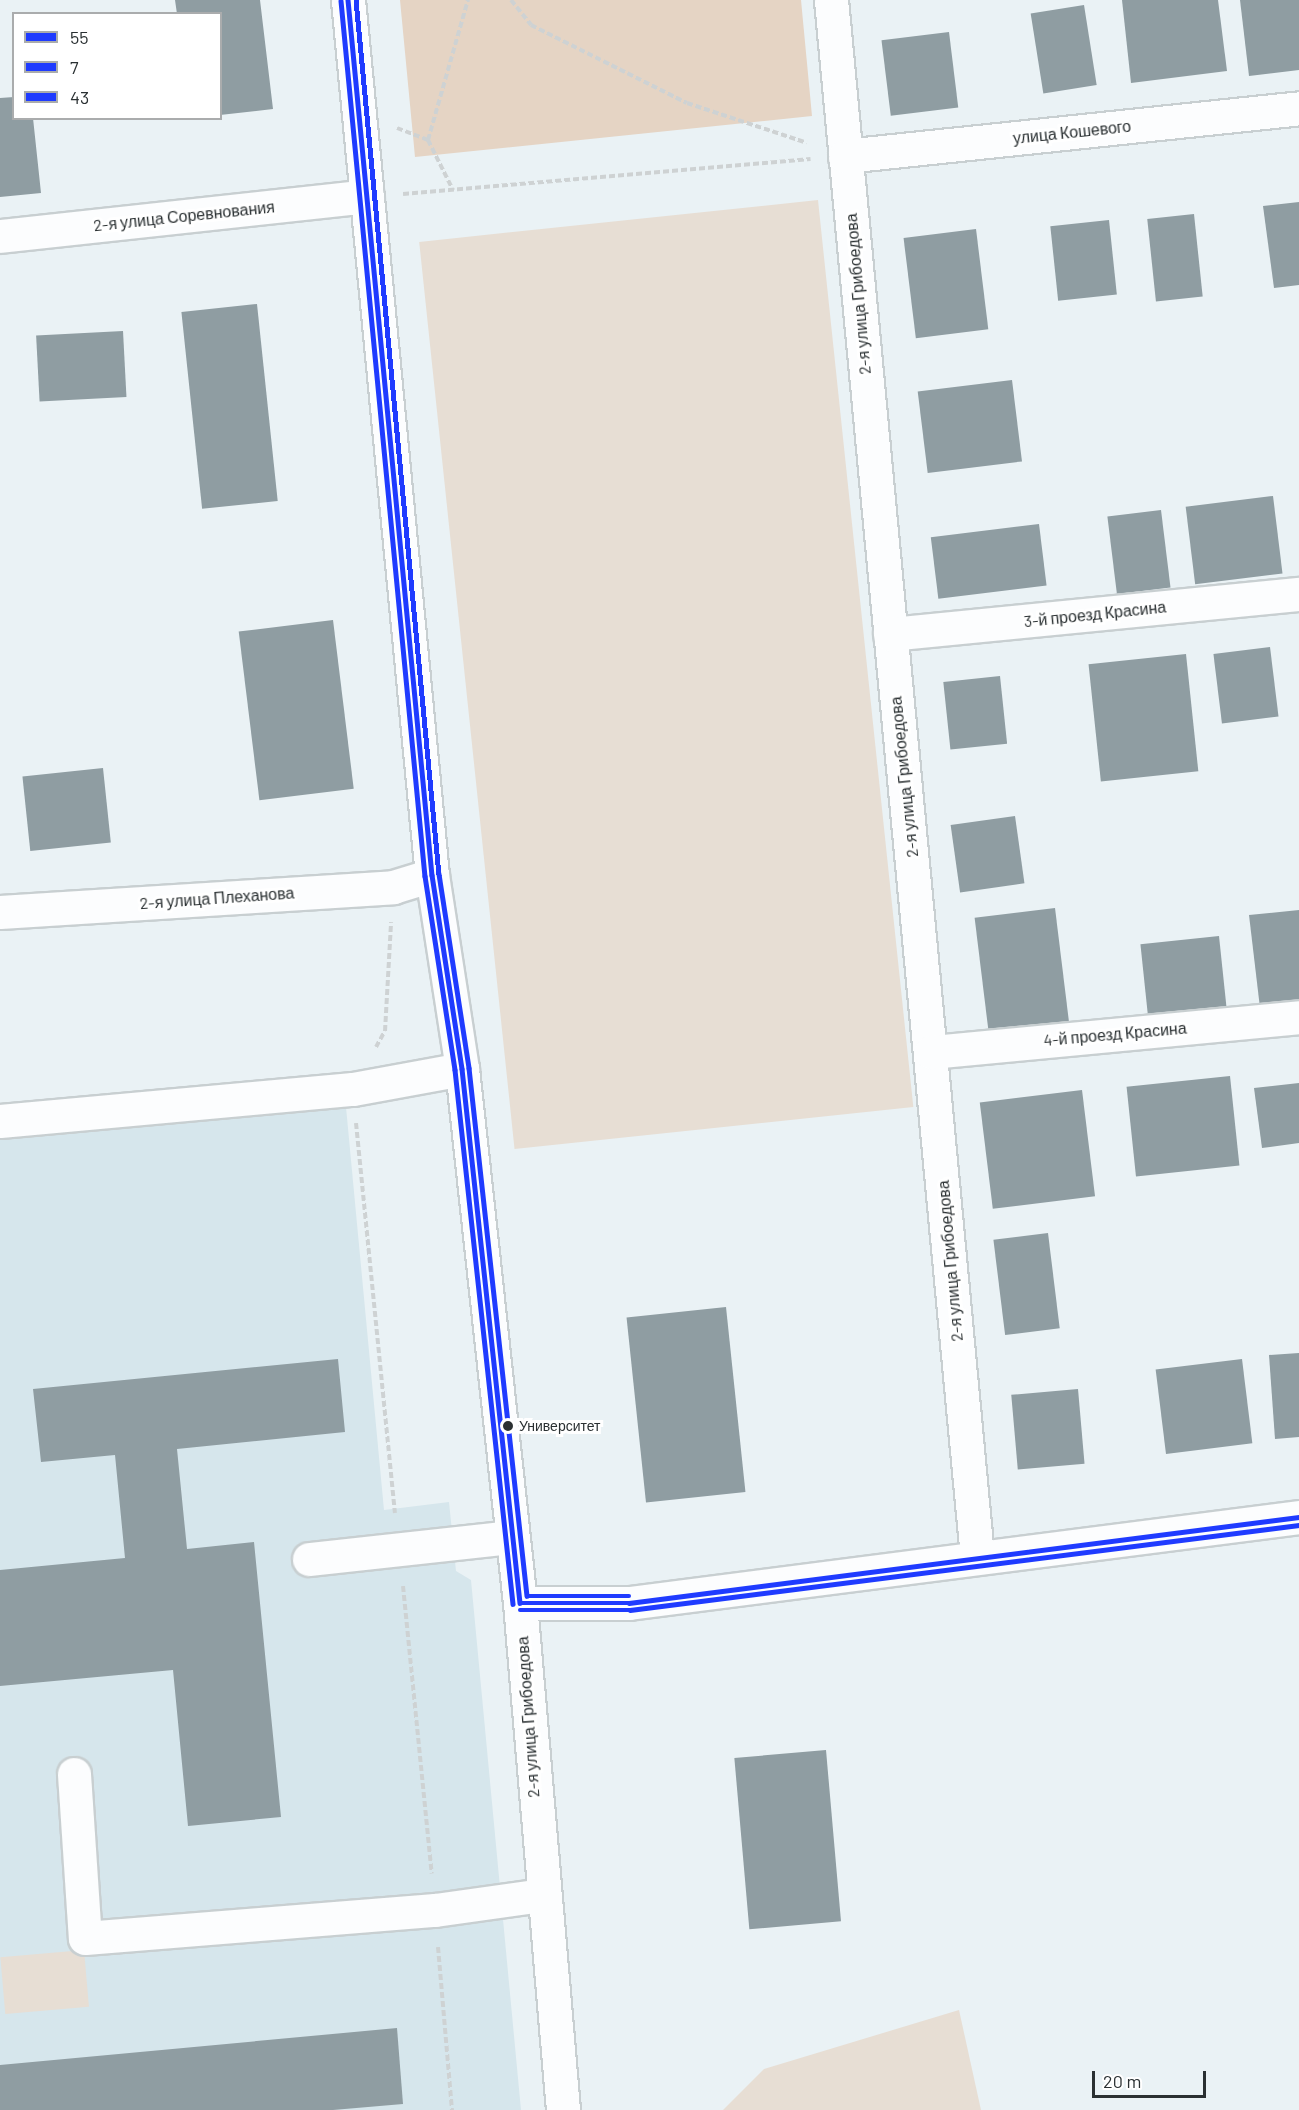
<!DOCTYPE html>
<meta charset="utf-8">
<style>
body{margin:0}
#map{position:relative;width:1299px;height:2110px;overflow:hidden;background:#eaf2f5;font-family:Barlow,sans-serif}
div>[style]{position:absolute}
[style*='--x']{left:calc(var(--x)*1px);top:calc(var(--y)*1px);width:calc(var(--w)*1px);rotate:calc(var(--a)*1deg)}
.built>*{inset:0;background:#d6e6ec}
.green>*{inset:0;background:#e7ded4;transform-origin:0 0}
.forest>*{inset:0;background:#e5d4c4}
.building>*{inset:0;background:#8f9da2;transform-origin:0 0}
.path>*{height:4px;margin-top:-2px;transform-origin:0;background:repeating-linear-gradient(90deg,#ced2d3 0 6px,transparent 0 9px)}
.roads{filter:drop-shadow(2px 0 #c8cfd1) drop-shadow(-2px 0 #c8cfd1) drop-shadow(0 2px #c8cfd1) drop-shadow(0 -2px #c8cfd1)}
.minor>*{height:33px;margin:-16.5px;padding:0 16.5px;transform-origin:16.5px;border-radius:16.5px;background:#fcfdfe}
.bus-1>*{height:4.5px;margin:-2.25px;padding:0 2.25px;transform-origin:2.25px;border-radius:2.25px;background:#1f3bff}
.bus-2>*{height:4.5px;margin:-2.25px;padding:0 2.25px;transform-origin:2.25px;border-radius:2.25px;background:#1f3bff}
.bus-3>*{height:4.5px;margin:-2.25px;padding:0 2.25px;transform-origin:2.25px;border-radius:2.25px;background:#1f3bff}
.dots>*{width:16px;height:16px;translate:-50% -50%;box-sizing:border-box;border:3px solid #fff;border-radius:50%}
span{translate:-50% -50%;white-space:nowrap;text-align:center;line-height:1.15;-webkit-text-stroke:6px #fff;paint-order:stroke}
.bus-label{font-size:14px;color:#2a3032}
.left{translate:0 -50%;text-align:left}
.street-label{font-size:16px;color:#2a3032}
.legend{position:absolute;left:12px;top:12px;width:210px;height:108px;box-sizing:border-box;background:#fff;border:2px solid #aaacad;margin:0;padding:8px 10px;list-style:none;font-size:18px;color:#2a3032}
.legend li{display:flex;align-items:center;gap:12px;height:30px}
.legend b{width:30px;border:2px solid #aaacad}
.scale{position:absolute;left:1092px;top:2071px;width:114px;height:27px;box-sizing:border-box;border:3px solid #2a3032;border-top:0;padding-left:8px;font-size:18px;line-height:21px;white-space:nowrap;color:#2a3032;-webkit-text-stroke:4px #fff;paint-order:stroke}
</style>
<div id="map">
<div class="built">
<div style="clip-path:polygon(346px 1107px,384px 1510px,449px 1502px,456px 1571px,471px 1580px,521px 2110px,0 2110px,0 1137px)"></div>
</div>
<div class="green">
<div style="left:818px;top:200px;width:912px;height:401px;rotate:84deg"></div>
<div style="left:84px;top:1950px;width:57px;height:84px;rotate:85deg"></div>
<div style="clip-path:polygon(959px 2010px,981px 2110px,723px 2110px,764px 2069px)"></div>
</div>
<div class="forest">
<div style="clip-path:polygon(400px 0,801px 0,812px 116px,415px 157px)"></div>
</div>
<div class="building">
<div style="clip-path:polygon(175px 0,260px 0,273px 109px,220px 115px,220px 14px,177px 14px)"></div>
<div style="clip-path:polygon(1122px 0,1218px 0,1227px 71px,1131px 83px)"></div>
<div style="clip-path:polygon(1240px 0,1299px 0,1299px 70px,1249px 76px)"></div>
<div style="left:1084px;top:5px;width:81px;height:54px;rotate:81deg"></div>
<div style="left:949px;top:32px;width:76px;height:68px;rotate:83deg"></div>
<div style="clip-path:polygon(14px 97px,14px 118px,33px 118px,41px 193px,0 197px,0 98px)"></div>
<div style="clip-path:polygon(1299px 202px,1299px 285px,1274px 288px,1263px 206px)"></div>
<div style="left:1194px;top:214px;width:83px;height:47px;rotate:84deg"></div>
<div style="left:1109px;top:220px;width:75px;height:59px;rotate:84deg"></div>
<div style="left:976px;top:229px;width:101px;height:73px;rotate:83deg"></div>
<div style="left:257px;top:304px;width:198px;height:76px;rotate:84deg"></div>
<div style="left:123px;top:331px;width:66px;height:87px;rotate:87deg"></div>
<div style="left:1012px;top:380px;width:82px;height:95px;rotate:83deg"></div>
<div style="left:1273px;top:496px;width:78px;height:88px;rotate:83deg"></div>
<div style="left:1161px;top:510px;width:78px;height:54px;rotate:83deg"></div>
<div style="left:1039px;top:524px;width:62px;height:109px;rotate:83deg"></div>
<div style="left:333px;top:620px;width:170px;height:95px;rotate:83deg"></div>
<div style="left:1270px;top:647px;width:70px;height:57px;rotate:83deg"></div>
<div style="left:1186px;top:654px;width:118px;height:98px;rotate:84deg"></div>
<div style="left:1000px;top:676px;width:68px;height:57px;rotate:84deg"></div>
<div style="left:103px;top:768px;width:75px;height:81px;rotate:84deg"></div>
<div style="left:1015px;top:816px;width:68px;height:65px;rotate:82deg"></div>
<div style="left:1055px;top:908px;width:118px;height:81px;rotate:83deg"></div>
<div style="clip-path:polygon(1299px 910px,1299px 1003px,1260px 1008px,1249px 915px)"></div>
<div style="left:1219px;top:936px;width:76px;height:79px;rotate:84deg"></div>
<div style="left:1230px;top:1076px;width:90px;height:104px;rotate:84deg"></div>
<div style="clip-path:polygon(1299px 1083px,1299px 1143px,1262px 1148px,1254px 1088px)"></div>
<div style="left:1082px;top:1090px;width:107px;height:103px;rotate:83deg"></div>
<div style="left:1048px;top:1233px;width:96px;height:55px;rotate:83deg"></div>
<div style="left:726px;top:1307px;width:186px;height:100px;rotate:84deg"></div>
<div style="clip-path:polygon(1299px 1353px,1299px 1437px,1275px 1439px,1269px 1355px)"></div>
<div style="clip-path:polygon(338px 1359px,345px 1432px,177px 1449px,187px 1549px,254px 1542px,281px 1817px,188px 1826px,173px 1670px,0 1686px,0 1570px,125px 1558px,115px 1455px,41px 1462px,33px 1389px)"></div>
<div style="left:1242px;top:1359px;width:85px;height:87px;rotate:83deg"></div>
<div style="left:1078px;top:1389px;width:75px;height:67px;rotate:85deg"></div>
<div style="left:826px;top:1750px;width:172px;height:92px;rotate:85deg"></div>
<div style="clip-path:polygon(397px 2028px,403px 2104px,333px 2110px,0 2110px,0 2065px)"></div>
</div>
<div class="path">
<div style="--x:511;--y:0;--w:32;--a:51"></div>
<div style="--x:531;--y:25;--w:174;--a:26.6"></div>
<div style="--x:687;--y:103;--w:126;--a:18.4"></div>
<div style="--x:397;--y:128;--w:33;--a:21"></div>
<div style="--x:428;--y:140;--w:56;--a:63.4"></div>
<div style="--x:428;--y:140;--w:146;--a:-74.1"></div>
<div style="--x:403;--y:194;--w:409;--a:-4.9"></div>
<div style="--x:376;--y:1047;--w:18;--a:-61"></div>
<div style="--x:385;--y:1031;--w:109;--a:-86.8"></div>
<div style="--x:356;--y:1123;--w:392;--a:84.3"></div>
<div style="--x:403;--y:1586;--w:289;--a:84.3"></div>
<div style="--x:438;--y:1947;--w:164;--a:85.1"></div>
</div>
<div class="roads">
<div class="minor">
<div style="--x:348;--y:0;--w:879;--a:84.52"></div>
<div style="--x:432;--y:875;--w:196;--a:81.2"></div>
<div style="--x:462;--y:1069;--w:537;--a:83.8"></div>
<div style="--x:520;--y:1603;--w:509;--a:85.15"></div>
<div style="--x:831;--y:0;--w:1562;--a:84.64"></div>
<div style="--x:845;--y:156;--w:457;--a:-6"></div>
<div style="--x:0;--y:236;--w:369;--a:-6.2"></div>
<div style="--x:890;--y:634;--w:411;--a:-5.6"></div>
<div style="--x:0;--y:912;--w:394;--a:-3.6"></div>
<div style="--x:393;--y:887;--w:41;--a:-17.1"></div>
<div style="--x:931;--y:1052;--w:370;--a:-5.4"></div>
<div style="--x:0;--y:1121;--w:354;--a:-5.2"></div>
<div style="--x:353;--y:1089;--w:111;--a:-10.4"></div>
<div style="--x:309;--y:1559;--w:204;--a:-6.2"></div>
<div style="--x:520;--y:1603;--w:109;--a:0"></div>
<div style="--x:629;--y:1603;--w:675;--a:-7.31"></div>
<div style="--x:74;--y:1774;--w:164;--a:86.2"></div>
<div style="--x:85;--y:1938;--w:351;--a:-4.6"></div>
<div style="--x:435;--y:1910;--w:108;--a:-8"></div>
</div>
</div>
<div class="bus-1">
<div style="--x:348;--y:0;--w:879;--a:84.52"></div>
<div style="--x:432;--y:875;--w:196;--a:81.2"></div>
<div style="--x:462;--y:1069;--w:537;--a:83.8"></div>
<div style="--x:520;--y:1603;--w:109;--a:0"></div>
<div style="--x:629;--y:1603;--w:675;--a:-7.31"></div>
</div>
<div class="bus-2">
<div style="--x:341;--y:1;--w:879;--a:84.52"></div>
<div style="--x:425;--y:876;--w:196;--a:81.2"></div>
<div style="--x:455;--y:1070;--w:537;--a:83.8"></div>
<div style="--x:520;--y:1610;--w:110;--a:0"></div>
<div style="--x:630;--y:1610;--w:674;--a:-7.24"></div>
</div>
<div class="bus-3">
<div style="--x:356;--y:0;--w:878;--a:84.58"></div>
<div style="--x:439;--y:874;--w:196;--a:81.2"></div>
<div style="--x:469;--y:1068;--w:531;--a:83.73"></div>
<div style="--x:527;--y:1596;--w:102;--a:0"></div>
</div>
<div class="dots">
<div style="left:508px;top:1426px;background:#2a3032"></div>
</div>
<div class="bus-label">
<span class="left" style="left:519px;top:1426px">Университет</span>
</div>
<div class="street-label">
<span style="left:1072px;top:132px;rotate:-6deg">улица Кошевого</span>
<span style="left:184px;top:216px;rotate:-6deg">2-я улица Соревнования</span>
<span style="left:858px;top:294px;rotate:-95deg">2-я улица Грибоедова</span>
<span style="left:1095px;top:614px;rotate:-6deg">3-й проезд Красина</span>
<span style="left:904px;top:777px;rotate:-96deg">2-я улица Грибоедова</span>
<span style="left:217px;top:898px;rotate:-4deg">2-я улица Плеханова</span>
<span style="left:1115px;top:1034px;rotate:-5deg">4-й проезд Красина</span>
<span style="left:950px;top:1261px;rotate:-95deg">2-я улица Грибоедова</span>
<span style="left:528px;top:1717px;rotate:-94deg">2-я улица Грибоедова</span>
</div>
<ul class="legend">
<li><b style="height:8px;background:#1f3bff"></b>55</li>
<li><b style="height:8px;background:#1f3bff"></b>7</li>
<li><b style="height:8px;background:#1f3bff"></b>43</li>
</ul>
<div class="scale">20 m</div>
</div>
